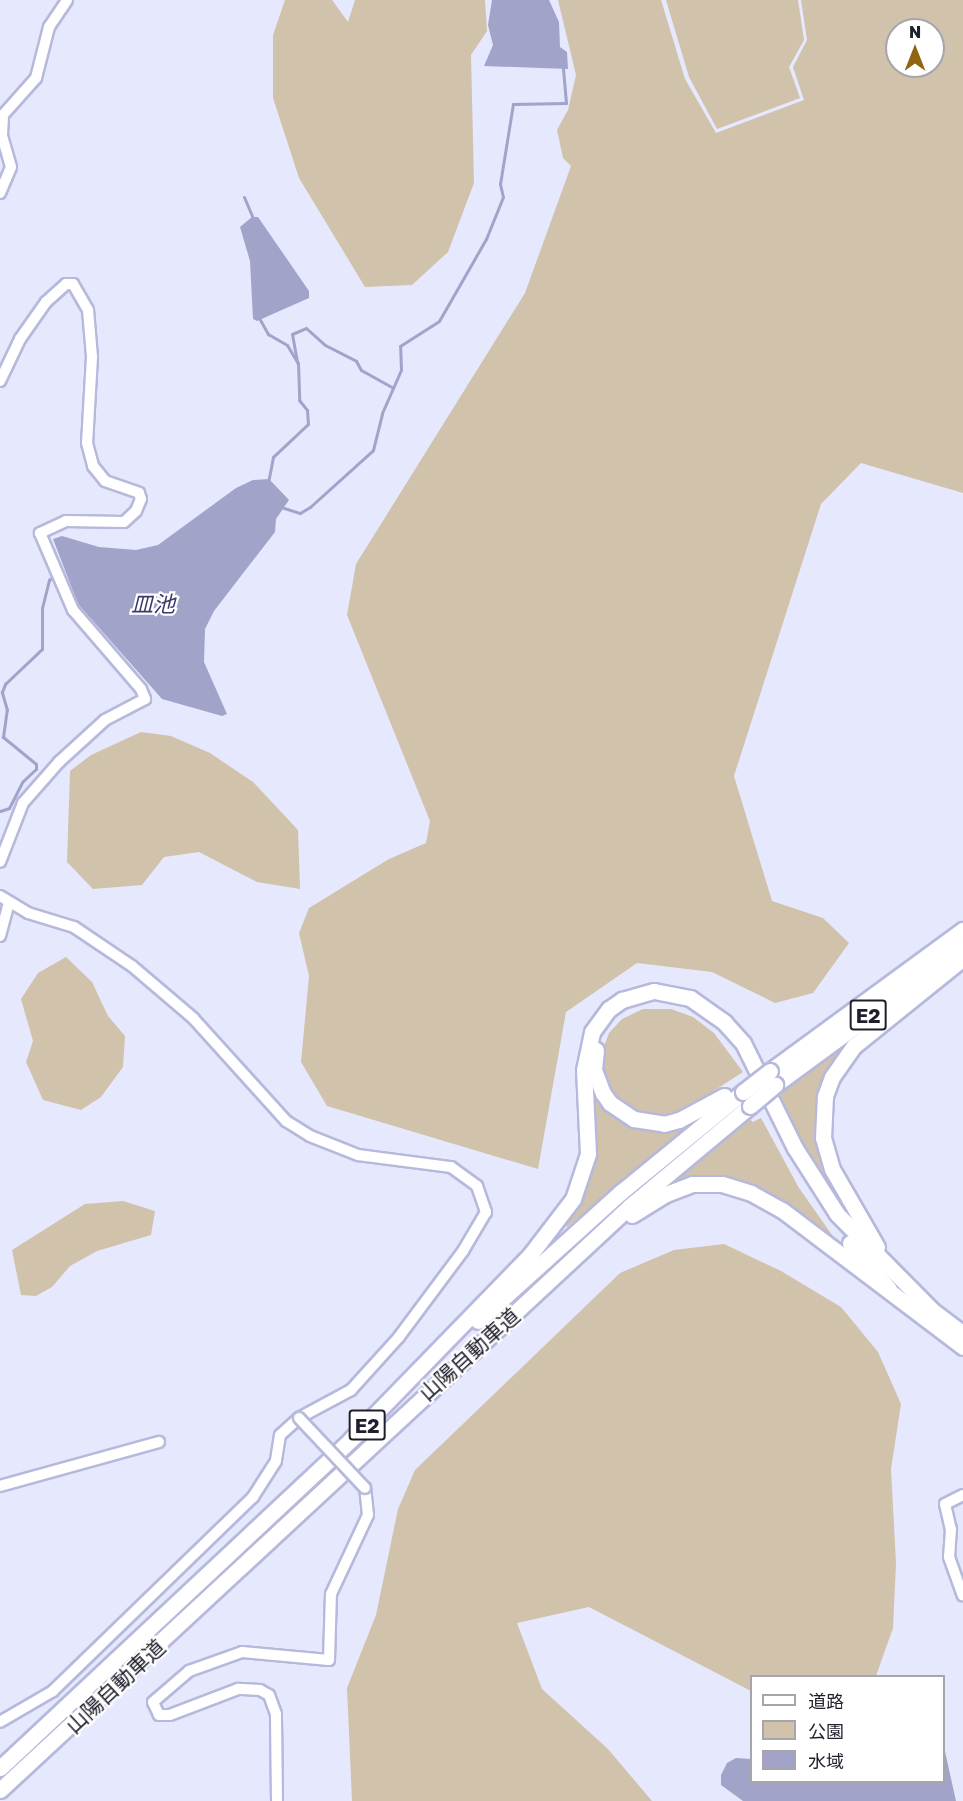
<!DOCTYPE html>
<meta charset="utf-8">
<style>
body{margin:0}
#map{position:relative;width:963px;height:1801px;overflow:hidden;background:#e6e8fe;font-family:"Golos Text","Noto Sans JP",sans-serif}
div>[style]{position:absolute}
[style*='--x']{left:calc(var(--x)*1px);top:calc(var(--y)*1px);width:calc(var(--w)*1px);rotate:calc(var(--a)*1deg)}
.green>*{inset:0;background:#d0c2ab}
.water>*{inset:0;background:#a1a3c9}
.stream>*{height:3px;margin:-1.5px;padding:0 1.5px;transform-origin:1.5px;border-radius:1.5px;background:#a1a3c9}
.roads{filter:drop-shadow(2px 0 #b6b9db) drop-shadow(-2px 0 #b6b9db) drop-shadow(0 2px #b6b9db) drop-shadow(0 -2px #b6b9db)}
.minor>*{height:10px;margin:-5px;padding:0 5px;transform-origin:5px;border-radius:5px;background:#fff}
.highway>*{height:15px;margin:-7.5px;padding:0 7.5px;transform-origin:7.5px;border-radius:7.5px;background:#fff}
.bridges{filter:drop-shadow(2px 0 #b6b9db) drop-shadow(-2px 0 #b6b9db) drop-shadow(0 2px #b6b9db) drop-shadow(0 -2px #b6b9db)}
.minor-bridge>*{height:10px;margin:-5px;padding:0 5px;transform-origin:5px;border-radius:5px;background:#fff}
.highway-bridge>*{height:15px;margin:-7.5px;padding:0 7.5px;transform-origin:7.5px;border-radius:7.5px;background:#fff}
span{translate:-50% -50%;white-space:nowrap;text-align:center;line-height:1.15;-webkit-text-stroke:4.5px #fff;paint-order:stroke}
.shield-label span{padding:2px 4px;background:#fff;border:2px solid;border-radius:4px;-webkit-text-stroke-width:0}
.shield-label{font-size:20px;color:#1f1f2c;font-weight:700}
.street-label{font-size:21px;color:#1f1f2c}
.water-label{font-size:22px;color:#3a3a6b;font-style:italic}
.legend{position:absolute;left:750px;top:1675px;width:195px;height:108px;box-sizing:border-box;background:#fff;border:2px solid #a5a5ab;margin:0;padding:8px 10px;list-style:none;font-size:18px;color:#1f1f2c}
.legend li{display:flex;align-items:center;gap:12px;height:30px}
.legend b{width:30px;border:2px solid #a5a5ab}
.north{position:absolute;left:885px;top:18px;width:60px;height:60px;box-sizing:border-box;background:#fff;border:2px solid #a5a5ab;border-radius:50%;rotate:0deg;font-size:16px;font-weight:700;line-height:24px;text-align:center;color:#1f1f2c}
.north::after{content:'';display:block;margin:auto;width:21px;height:27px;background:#91650f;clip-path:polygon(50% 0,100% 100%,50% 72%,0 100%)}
</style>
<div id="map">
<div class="green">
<div style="clip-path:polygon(285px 0,332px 0,348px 22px,355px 0,485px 0,487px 31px,471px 55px,474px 183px,448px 252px,412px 285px,365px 287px,299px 178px,273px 98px,273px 35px)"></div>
<div style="clip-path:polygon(evenodd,558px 0,661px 0,685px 79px,716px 133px,804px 100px,793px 67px,807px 40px,801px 0,963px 0,963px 493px,861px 463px,821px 504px,734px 776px,772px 901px,823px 918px,849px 943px,813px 993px,775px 1003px,712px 972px,637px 963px,566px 1012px,538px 1169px,327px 1106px,301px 1062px,309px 976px,299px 933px,309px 908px,389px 859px,426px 843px,430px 821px,347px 615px,356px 564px,525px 293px,571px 166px,563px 158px,557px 130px,568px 110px,576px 75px,558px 0,897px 30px,933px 30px,933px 66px,897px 66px,897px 30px)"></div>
<div style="clip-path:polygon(666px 0,798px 0,804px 40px,789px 67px,800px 98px,717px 129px,689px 77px)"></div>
<div style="clip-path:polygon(141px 732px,171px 736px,210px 753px,253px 782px,298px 830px,300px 889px,257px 882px,199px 852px,164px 857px,142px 885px,93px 889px,67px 862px,70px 771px,91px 755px)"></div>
<div style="clip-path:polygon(66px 957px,92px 982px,108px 1016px,125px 1036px,123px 1067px,101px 1097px,81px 1110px,43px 1100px,26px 1062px,33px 1041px,21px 999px,38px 973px)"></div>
<div style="clip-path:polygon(643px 1009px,671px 1009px,693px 1017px,714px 1033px,743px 1072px,684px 1110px,655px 1116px,629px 1109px,610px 1094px,602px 1072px,602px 1052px,609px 1033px,622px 1019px)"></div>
<div style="clip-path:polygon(842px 1044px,847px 1050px,818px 1119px,853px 1221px,822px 1180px,781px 1101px,781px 1093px)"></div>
<div style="clip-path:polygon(595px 1085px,613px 1113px,686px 1128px,567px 1227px,564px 1223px,576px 1204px,589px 1087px)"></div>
<div style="clip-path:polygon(747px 1117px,753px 1122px,761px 1118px,799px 1188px,837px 1242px,753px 1188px,665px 1188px)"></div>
<div style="clip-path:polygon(123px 1201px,155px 1211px,151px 1235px,97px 1251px,70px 1266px,52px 1287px,36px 1296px,21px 1295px,12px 1250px,85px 1204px)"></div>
<div style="clip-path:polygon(724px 1244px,781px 1271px,841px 1307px,878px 1352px,901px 1404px,891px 1469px,896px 1563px,893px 1628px,876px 1676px,752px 1676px,751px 1691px,589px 1607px,517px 1623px,542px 1689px,608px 1749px,652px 1801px,352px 1801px,347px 1688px,376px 1615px,398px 1509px,415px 1470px,620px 1273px,674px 1250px)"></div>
</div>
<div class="water">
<div style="clip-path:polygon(492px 0,549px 0,559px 22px,560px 47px,567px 52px,568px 69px,484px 66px,493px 45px,488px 25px)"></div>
<div style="clip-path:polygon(252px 217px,258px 217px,309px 291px,309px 298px,257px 321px,253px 319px,250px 261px,240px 227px)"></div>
<div style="clip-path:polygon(269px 479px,289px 500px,276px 519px,275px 532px,214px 611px,205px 629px,204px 662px,227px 714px,222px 716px,162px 699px,78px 604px,53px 539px,62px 536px,99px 547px,136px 550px,158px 545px,236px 488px,253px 480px)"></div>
<div style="clip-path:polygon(944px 1747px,956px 1801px,743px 1801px,721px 1785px,721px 1775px,727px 1763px,736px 1758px,751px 1759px,752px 1782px,944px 1782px)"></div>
</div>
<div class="stream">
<div style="--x:244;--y:197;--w:25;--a:67"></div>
<div style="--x:258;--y:316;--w:21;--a:61"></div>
<div style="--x:268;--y:334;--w:22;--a:30"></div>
<div style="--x:287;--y:345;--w:21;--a:59"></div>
<div style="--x:298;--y:363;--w:37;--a:88"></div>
<div style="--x:299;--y:400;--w:13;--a:51"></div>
<div style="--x:307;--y:410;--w:14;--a:86"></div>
<div style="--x:308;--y:424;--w:48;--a:136.7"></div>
<div style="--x:273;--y:457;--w:26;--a:101"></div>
<div style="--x:297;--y:362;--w:28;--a:-100"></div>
<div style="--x:292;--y:334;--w:15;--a:-23"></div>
<div style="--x:306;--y:328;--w:25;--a:42"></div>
<div style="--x:325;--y:345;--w:35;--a:27"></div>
<div style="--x:356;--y:361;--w:10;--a:61"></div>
<div style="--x:361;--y:370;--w:35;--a:29"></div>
<div style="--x:281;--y:507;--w:20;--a:18"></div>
<div style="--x:300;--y:513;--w:12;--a:-31"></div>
<div style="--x:310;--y:507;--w:85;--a:-42.1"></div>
<div style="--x:373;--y:450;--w:38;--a:-76"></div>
<div style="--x:382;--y:413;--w:47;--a:-66.2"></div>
<div style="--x:401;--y:370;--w:24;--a:-92"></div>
<div style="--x:400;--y:346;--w:46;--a:-32.7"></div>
<div style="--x:439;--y:321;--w:95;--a:-60.2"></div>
<div style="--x:486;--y:239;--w:45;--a:-68"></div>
<div style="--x:503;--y:197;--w:13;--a:-103"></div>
<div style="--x:500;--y:184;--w:81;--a:-80.8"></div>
<div style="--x:513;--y:104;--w:53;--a:-1.1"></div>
<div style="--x:566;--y:103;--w:37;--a:-95"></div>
<div style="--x:0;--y:811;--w:9;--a:-18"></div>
<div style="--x:9;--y:808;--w:30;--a:-63"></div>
<div style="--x:23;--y:781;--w:18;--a:-43"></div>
<div style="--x:36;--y:769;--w:5;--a:-90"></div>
<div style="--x:36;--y:764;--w:43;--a:-140.7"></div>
<div style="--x:3;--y:737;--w:27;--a:-82"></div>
<div style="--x:7;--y:710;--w:19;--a:-106"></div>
<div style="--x:2;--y:692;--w:9;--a:-69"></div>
<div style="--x:5;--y:684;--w:51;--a:-43.4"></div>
<div style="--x:42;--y:649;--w:41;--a:-90"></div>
<div style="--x:42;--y:608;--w:29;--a:-76"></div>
<div style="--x:49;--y:580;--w:8;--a:-40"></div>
</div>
<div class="roads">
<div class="minor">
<div style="--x:0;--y:193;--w:28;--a:-67"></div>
<div style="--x:11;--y:167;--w:33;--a:-106"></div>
<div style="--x:2;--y:135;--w:20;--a:-87"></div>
<div style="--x:3;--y:115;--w:50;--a:-48.3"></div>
<div style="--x:36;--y:78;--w:53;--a:-75.7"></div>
<div style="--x:49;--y:27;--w:32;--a:-56"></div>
<div style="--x:0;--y:381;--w:47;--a:-64.5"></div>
<div style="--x:20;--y:339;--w:45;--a:-54.9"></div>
<div style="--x:46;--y:302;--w:27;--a:-42"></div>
<div style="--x:66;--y:284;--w:7;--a:0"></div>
<div style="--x:73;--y:284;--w:30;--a:60"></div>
<div style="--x:88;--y:310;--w:47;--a:85.1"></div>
<div style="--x:92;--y:357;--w:86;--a:93.3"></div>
<div style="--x:87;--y:443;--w:24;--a:75"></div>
<div style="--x:93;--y:466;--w:19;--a:51"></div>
<div style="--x:105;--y:481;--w:36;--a:19"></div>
<div style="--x:139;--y:493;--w:6;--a:72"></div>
<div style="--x:141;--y:499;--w:13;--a:113"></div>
<div style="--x:136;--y:511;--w:16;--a:137"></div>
<div style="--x:124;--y:522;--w:58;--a:-179"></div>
<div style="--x:66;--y:521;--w:29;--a:155"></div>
<div style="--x:40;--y:533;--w:84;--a:66.8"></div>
<div style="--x:73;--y:610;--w:104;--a:49.3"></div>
<div style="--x:141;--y:689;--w:11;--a:68"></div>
<div style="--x:145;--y:699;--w:45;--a:152.3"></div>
<div style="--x:105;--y:720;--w:62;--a:137.6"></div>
<div style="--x:59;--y:762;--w:55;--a:131.3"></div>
<div style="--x:23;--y:803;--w:63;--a:111.3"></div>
<div style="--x:0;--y:896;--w:33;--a:31"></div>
<div style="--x:28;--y:913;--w:48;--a:16.9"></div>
<div style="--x:74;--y:927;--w:70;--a:33.9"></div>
<div style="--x:132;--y:966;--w:80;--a:40.4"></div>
<div style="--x:193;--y:1018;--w:139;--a:47.9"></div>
<div style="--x:286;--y:1121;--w:28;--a:32"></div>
<div style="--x:310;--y:1136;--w:52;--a:21.6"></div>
<div style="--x:358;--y:1155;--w:94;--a:7.4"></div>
<div style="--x:451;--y:1167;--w:32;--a:36"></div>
<div style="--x:477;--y:1186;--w:28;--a:71"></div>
<div style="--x:486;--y:1212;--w:45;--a:120.5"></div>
<div style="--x:463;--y:1251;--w:107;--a:126.7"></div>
<div style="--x:399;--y:1337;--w:72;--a:132.2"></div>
<div style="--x:351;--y:1390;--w:59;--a:151.7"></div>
<div style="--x:299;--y:1418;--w:25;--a:138"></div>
<div style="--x:280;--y:1435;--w:26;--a:99"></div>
<div style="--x:276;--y:1461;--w:43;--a:122.6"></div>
<div style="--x:253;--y:1497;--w:279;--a:135.9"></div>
<div style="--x:53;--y:1691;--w:61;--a:149.7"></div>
<div style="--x:0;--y:936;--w:35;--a:-75"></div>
<div style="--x:0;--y:1486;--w:165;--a:-15.5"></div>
<div style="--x:963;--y:1495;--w:20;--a:153"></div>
<div style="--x:945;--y:1504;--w:26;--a:77"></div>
<div style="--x:951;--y:1529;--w:28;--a:94"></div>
<div style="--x:949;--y:1557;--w:41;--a:70.3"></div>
<div style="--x:277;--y:1801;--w:87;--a:-90.7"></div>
<div style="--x:276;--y:1714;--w:20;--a:-110"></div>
<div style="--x:269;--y:1695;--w:10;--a:-151"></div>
<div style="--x:260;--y:1690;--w:22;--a:-177"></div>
<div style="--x:238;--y:1689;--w:73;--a:159.1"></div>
<div style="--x:170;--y:1715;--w:11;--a:180"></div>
<div style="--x:159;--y:1715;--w:14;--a:-115"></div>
<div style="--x:153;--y:1702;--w:48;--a:-40.7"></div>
<div style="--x:189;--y:1671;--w:56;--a:-19.7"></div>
<div style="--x:242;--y:1652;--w:87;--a:5.3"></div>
<div style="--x:329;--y:1660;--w:66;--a:-88.3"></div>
<div style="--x:331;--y:1594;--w:87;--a:-64.9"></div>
<div style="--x:368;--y:1515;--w:27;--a:-96"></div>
</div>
<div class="highway">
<div style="--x:596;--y:1050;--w:20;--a:96"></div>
<div style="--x:594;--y:1070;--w:25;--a:69"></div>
<div style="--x:603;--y:1093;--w:12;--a:55"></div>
<div style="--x:610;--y:1103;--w:29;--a:34"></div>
<div style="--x:634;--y:1119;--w:30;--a:9"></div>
<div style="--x:664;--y:1124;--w:16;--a:-15"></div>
<div style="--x:679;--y:1120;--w:51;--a:-28.1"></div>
<div style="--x:770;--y:1071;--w:239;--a:-36.2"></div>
<div style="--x:775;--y:1085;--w:233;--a:-36.3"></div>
<div style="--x:632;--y:1215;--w:40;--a:-32"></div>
<div style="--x:666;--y:1194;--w:28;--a:-21"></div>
<div style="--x:692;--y:1184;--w:30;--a:0"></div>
<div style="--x:722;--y:1184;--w:30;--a:17"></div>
<div style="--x:751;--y:1193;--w:35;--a:29"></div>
<div style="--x:782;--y:1210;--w:227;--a:37.1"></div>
<div style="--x:850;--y:1243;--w:60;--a:49.7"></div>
<div style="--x:877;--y:1247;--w:90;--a:-120"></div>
<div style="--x:832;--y:1169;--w:32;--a:-106"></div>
<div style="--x:823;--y:1138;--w:42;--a:-87.3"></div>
<div style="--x:825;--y:1096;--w:20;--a:-70"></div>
<div style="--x:832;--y:1077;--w:38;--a:-55"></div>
<div style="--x:854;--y:1046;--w:140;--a:-38.9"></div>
<div style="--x:478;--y:1321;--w:193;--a:-42.1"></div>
<div style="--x:621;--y:1192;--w:158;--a:-39.3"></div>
<div style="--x:351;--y:1439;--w:257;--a:-45.8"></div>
<div style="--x:530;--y:1255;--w:71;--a:-52.5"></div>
<div style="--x:573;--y:1199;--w:47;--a:-71.6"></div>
<div style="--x:588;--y:1154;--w:84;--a:-92.7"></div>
<div style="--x:584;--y:1070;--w:39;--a:-78"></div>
<div style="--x:592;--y:1032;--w:29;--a:-54"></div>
<div style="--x:609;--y:1009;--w:16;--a:-35"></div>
<div style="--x:622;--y:1000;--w:33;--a:-16"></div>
<div style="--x:654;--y:991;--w:37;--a:11"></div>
<div style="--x:690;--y:998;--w:42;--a:35.2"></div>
<div style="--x:724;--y:1022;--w:28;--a:48"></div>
<div style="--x:743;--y:1043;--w:117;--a:63.7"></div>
<div style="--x:795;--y:1148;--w:78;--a:57.5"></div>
<div style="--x:837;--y:1214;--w:136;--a:45.3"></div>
<div style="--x:933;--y:1311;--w:38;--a:37"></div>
<div style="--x:0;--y:1768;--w:489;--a:-43.1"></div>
<div style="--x:0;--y:1790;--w:859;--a:-42.83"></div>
<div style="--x:630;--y:1206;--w:156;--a:-39.8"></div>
</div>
</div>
<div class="bridges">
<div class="minor-bridge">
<div style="--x:299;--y:1418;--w:96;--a:46.7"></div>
</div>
<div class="highway-bridge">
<div style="--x:743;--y:1092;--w:34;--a:-38"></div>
<div style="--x:750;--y:1106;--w:33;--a:-40"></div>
</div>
</div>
<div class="shield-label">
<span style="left:868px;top:1015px">E2</span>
<span style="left:367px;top:1425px">E2</span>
</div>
<div class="street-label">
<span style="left:469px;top:1354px;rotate:-42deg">山陽自動車道</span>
<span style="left:115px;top:1686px;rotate:-43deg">山陽自動車道</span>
</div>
<div class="water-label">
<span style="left:153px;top:604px">皿池</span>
</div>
<ul class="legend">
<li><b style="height:8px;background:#fff"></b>道路</li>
<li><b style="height:16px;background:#d0c2ab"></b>公園</li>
<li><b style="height:16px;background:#a1a3c9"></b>水域</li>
</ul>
<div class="north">N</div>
</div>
